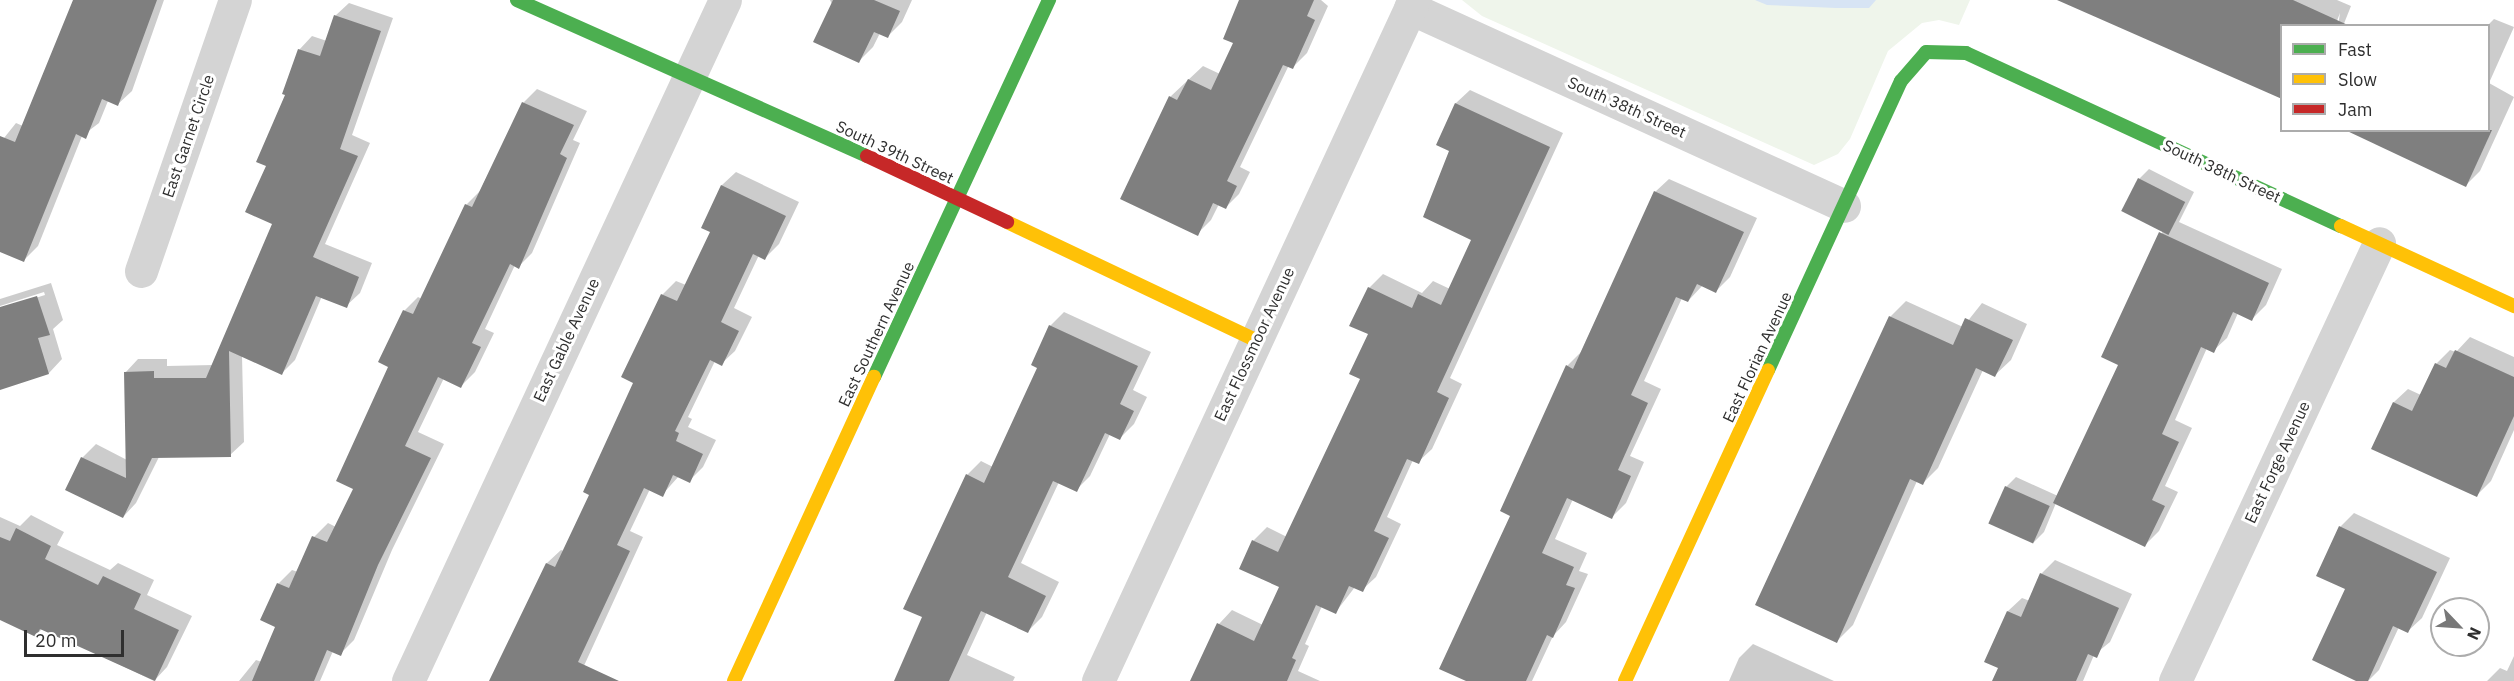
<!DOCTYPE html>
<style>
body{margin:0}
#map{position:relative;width:2514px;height:681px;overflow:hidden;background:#fff;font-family:"IBM Plex Sans",sans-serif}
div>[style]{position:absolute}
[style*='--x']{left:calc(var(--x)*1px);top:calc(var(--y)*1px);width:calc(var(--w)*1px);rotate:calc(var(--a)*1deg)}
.green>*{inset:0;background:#eff5eb}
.water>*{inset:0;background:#d7e4f4}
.shadow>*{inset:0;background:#0003}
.building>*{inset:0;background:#7f7f7f;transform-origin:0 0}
.street>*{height:33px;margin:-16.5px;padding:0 16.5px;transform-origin:16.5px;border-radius:16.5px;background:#d4d4d4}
.fast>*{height:14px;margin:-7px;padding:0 7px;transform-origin:7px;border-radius:7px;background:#4caf50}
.slow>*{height:14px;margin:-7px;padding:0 7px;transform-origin:7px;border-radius:7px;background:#ffc107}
.jam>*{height:14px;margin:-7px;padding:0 7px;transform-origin:7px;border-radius:7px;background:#c62828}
span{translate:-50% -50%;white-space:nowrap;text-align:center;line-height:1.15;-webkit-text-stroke:6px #fff;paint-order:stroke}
.street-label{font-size:16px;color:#2f2f2f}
.legend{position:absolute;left:2280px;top:24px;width:210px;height:108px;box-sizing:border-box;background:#fff;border:2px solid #acacac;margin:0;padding:8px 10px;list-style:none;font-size:18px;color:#2f2f2f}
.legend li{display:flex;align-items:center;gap:12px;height:30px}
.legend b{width:30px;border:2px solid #acacac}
.north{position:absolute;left:2430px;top:597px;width:60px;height:60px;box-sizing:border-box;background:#fff;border:2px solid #acacac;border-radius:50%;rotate:115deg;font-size:16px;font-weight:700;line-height:24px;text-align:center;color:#2f2f2f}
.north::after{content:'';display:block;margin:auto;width:21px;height:27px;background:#787878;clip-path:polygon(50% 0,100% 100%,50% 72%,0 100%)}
.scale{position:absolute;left:24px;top:630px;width:100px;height:27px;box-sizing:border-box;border:3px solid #2f2f2f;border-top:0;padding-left:8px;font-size:18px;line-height:21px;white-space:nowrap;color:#2f2f2f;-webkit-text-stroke:4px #fff;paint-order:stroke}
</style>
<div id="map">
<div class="green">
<div style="clip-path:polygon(1462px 0,1970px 0,1959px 25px,1939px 20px,1922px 23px,1888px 51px,1850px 139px,1838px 154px,1814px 165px,1482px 16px)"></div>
</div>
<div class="water">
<div style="clip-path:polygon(1755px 0,1876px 0,1869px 8px,1836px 8px,1767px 5px)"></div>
</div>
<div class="shadow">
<div style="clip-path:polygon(74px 0,164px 0,132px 91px,118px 104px,108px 101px,99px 123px,82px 136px,38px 246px,24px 260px,0 250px,0 143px,16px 123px,23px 126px)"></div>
<div style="clip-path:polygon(830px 0,912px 0,902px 22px,888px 36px,880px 33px,873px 47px,859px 61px)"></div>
<div style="clip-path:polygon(1241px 0,1321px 0,1328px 6px,1307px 53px,1293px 67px,1289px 65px,1240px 167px,1250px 172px,1239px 194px,1226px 207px,1219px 204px,1211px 220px,1197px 234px,1170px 97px,1203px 66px,1220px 74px,1235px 42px)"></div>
<div style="clip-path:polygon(2062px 0,2337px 0,2351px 6px,2343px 26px,2338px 26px,2340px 13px,2335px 26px)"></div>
<div style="clip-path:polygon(349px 3px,393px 18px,352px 135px,370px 143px,325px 244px,372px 263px,360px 293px,346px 306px,322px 296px,295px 360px,282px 373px,242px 355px,244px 442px,230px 455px,159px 457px,136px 503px,123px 517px,67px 489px,82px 458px,96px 444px,127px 460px,125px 373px,138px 359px,167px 359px,167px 366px,213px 365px,274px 223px,268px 165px,299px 50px,312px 36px,327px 41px,335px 16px)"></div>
<div style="clip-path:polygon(2494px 19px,2514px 27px,2489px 83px,2514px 97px,2480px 171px,2466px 185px,2488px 130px,2487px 26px)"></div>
<div style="clip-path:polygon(537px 89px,587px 111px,573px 140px,580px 143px,532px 253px,518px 267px,515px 265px,485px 329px,494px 333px,475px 372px,461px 386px,444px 378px,418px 432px,444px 444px,392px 550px,354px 640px,340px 654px,333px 651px,320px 681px,239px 681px,256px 660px,262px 662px,277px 626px,278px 584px,292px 570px,298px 572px,314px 537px,328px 523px,336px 527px,355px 488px,404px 311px,418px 297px,422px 299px,466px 205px,480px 191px,523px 103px)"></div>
<div style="clip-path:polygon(1470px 90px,1563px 133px,1450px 378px,1462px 384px,1432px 449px,1418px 462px,1413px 460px,1387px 517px,1401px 524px,1376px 577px,1362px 590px,1355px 587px,1335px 613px,1322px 606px,1305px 644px,1309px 646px,1298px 671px,1320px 681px,1192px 681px,1219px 624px,1232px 610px,1263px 625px,1281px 587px,1253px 541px,1267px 527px,1287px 537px,1362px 379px,1370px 334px,1369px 288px,1383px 274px,1422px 293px,1433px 281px,1450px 289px,1473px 239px,1451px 150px,1438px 144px,1456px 103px)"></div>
<div style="clip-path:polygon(2149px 169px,2194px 192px,2179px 222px,2282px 269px,2266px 305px,2252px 319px,2238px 313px,2227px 338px,2213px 351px,2207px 348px,2175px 420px,2192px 428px,2165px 486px,2178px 492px,2159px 531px,2145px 545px,2056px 503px,2044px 532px,2034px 542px,2006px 487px,2016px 477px,2058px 496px,2120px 364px,2163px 230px,2139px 179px)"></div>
<div style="clip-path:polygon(736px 172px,799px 202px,779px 244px,765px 258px,759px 255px,734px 308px,752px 317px,735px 351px,721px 364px,715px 361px,688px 417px,692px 419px,688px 427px,716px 440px,703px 467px,689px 481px,679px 476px,662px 495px,650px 489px,630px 531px,643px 537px,577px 681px,491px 681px,547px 563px,561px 550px,564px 551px,591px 494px,635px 383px,623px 377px,662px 295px,676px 281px,686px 285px,712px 231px,703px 227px,722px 185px)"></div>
<div style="clip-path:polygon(1669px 179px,1757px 218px,1730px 277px,1716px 291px,1703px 285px,1688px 301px,1682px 298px,1644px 381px,1661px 389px,1630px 456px,1644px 462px,1626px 503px,1612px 517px,1573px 499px,1555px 539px,1587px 553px,1579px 571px,1588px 574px,1566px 622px,1553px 636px,1532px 681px,1469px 681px,1512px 515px,1567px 366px,1581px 352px,1655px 192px)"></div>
<div style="clip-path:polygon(51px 283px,63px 320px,53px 329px,62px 359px,49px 373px,0 389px,0 309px,45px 295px,44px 292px,0 306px,0 299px)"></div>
<div style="clip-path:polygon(1906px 301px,1963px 327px,1982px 303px,2027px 324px,2011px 360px,1995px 375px,1983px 370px,1938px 468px,1923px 483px,1917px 481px,1853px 625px,1837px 641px,1890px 317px)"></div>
<div style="clip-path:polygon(1064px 312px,1151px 352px,1133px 390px,1147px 397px,1134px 424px,1120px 438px,1110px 434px,1090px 476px,1076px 490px,1059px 482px,1021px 563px,1059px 582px,1042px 617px,1028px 631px,987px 612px,967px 655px,1015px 677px,1013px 681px,895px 681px,924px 617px,967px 475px,981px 461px,993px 467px,1039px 367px,1050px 326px)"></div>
<div style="clip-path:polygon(2470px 337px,2514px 357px,2514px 430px,2491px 481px,2477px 495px,2373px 448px,2394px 402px,2408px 389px,2421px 395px,2436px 364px,2450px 350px,2456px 352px)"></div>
<div style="clip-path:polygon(2354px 513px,2450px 558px,2422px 618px,2408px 631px,2399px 627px,2379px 670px,2368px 681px,2360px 681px,2340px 527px)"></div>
<div style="clip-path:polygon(31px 515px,64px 532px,57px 545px,110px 570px,118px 563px,154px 580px,147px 595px,192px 616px,167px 667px,154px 681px,43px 628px,35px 636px,0 618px,0 517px,20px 526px)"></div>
<div style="clip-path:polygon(2055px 560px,2132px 594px,2110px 642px,2094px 655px,2083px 681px,1994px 681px,2000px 667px,2008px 611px,2022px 598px,2030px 601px,2041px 574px)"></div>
<div style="clip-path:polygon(1753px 644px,1834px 681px,1729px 681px,1739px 658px)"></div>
<div style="clip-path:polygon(2514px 656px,2514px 681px,2487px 681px,2500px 668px,2507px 671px)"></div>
</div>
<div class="building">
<div style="clip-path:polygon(73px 0,157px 0,118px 106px,102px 99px,86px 139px,76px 134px,24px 262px,0 252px,0 136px,15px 142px)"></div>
<div style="clip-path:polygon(833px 0,874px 0,900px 11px,888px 38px,874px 32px,859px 63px,813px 42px)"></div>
<div style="clip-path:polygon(1239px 0,1314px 0,1307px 16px,1315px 20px,1293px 69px,1283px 65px,1227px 181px,1237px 186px,1226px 209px,1213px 203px,1198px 236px,1120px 199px,1169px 96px,1177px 100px,1188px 79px,1211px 90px,1233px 43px,1223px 39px)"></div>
<div style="clip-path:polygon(2057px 0,2293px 0,2350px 26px,2282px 26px,2282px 99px)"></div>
<div style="clip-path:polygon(334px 15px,381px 31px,340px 149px,358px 156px,313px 257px,359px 277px,347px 308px,316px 296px,282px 375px,229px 351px,231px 457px,152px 458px,123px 518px,65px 490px,81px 457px,126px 478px,124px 372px,154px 371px,154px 378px,206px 378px,272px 224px,245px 212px,266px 166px,256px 162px,285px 95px,282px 94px,298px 49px,320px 56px)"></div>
<div style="clip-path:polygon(522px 102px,574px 125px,560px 154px,567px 158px,519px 269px,510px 264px,472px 343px,481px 347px,461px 388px,438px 377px,405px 446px,431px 458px,378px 565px,341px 656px,327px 650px,314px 681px,252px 681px,275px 627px,260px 620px,277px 583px,289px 588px,312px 536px,327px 542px,353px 489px,336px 481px,388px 367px,378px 362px,403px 310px,413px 314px,465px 204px,472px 207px)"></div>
<div style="clip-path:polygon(1455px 103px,1550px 147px,1437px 392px,1449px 398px,1419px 464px,1407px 459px,1374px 531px,1389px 538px,1363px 592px,1349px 586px,1336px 614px,1316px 605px,1292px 658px,1296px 660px,1287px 681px,1190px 681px,1217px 623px,1254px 641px,1279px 587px,1239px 569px,1252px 540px,1278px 552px,1360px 379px,1349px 374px,1368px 334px,1349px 326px,1368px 287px,1412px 308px,1418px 294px,1441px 305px,1471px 240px,1423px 217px,1449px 151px,1436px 145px)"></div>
<div style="clip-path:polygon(2345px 130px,2492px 130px,2466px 187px)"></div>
<div style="left:2138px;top:178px;width:53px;height:37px;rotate:27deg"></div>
<div style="clip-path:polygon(721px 185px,786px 216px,765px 260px,753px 254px,721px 322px,739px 331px,722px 366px,710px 360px,675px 431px,679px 433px,676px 441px,703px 454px,690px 483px,673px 475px,663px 497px,644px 488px,617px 545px,630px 551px,578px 662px,619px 681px,489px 681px,546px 563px,555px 567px,589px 495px,583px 492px,633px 383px,621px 377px,661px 294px,677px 301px,710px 232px,701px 228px)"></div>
<div style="clip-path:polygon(1654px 191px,1744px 232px,1716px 293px,1697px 284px,1688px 302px,1676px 297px,1631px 395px,1648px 403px,1618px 470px,1631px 476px,1612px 519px,1567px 498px,1542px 553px,1574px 567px,1566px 585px,1575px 588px,1553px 638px,1547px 635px,1526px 681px,1466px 681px,1439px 669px,1510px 516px,1500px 511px,1566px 365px,1573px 369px)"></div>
<div style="clip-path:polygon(2159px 232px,2269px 283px,2252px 321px,2233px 312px,2214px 353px,2201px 347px,2162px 434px,2179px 442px,2152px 500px,2165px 506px,2145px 547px,2053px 503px,2118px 365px,2101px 357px)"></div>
<div style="clip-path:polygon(37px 296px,50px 335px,38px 338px,49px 374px,0 390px,0 307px)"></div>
<div style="clip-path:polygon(1889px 316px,1953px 345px,1965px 318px,2013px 340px,1995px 377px,1976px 368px,1923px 485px,1910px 479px,1837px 643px,1755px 605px)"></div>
<div style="clip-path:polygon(1049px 325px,1138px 366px,1120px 404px,1134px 411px,1120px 440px,1105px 433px,1077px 492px,1053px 481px,1008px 577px,1046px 596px,1028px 633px,981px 611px,949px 681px,894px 681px,922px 617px,903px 609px,966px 474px,984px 483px,1037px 368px,1031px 365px)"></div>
<div style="clip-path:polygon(2455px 350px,2514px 377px,2514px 416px,2477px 497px,2371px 449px,2393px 402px,2412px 411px,2435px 363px,2446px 368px)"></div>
<div style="left:2005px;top:486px;width:49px;height:41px;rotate:24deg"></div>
<div style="clip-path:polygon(2339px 526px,2437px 572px,2408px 633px,2393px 626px,2368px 681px,2356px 681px,2312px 660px,2345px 589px,2316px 576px)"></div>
<div style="clip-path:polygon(16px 528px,51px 546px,45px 559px,98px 585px,103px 576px,141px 594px,134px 609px,179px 630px,155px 681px,40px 629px,36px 637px,0 620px,0 537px,10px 541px)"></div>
<div style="clip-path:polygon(2040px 573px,2119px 608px,2097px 658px,2088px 654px,2076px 681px,1992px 681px,1998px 668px,1984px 662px,2007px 611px,2021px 617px)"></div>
</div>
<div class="street">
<div style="--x:1410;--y:8;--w:477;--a:24.5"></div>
<div style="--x:141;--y:271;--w:287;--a:-70.9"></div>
<div style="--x:408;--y:681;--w:751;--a:-65.04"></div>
<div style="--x:1098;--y:681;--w:751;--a:-65.11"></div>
<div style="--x:2175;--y:681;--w:483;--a:-65"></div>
</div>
<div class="fast">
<div style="--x:517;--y:0;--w:383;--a:24"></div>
<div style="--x:1768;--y:370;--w:318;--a:-65.3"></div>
<div style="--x:1901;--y:81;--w:38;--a:-49"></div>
<div style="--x:1926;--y:52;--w:40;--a:1.4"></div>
<div style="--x:1966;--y:53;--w:413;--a:24.8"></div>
<div style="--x:874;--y:377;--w:416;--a:-65.1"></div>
</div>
<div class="slow">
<div style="--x:1007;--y:222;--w:276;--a:25.4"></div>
<div style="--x:2341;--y:226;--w:191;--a:24.8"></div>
<div style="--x:734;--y:681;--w:335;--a:-65.3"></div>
<div style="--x:1625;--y:681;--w:342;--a:-65.3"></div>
</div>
<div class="jam">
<div style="--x:867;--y:156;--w:155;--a:25.2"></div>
</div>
<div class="street-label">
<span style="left:1627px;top:107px;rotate:24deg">South 38th Street</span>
<span style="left:188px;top:136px;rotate:-71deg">East Garnet Circle</span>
<span style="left:895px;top:152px;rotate:25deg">South 39th Street</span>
<span style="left:2222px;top:171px;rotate:25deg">South 38th Street</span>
<span style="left:876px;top:334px;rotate:-65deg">East Southern Avenue</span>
<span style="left:566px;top:340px;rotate:-65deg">East Gable Avenue</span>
<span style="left:1254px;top:344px;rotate:-65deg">East Flossmoor Avenue</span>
<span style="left:1757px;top:357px;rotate:-65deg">East Florian Avenue</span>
<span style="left:2277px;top:462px;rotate:-65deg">East Forge Avenue</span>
</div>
<ul class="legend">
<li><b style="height:8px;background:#4caf50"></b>Fast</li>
<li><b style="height:8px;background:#ffc107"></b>Slow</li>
<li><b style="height:8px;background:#c62828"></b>Jam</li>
</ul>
<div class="north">N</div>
<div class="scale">20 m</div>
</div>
